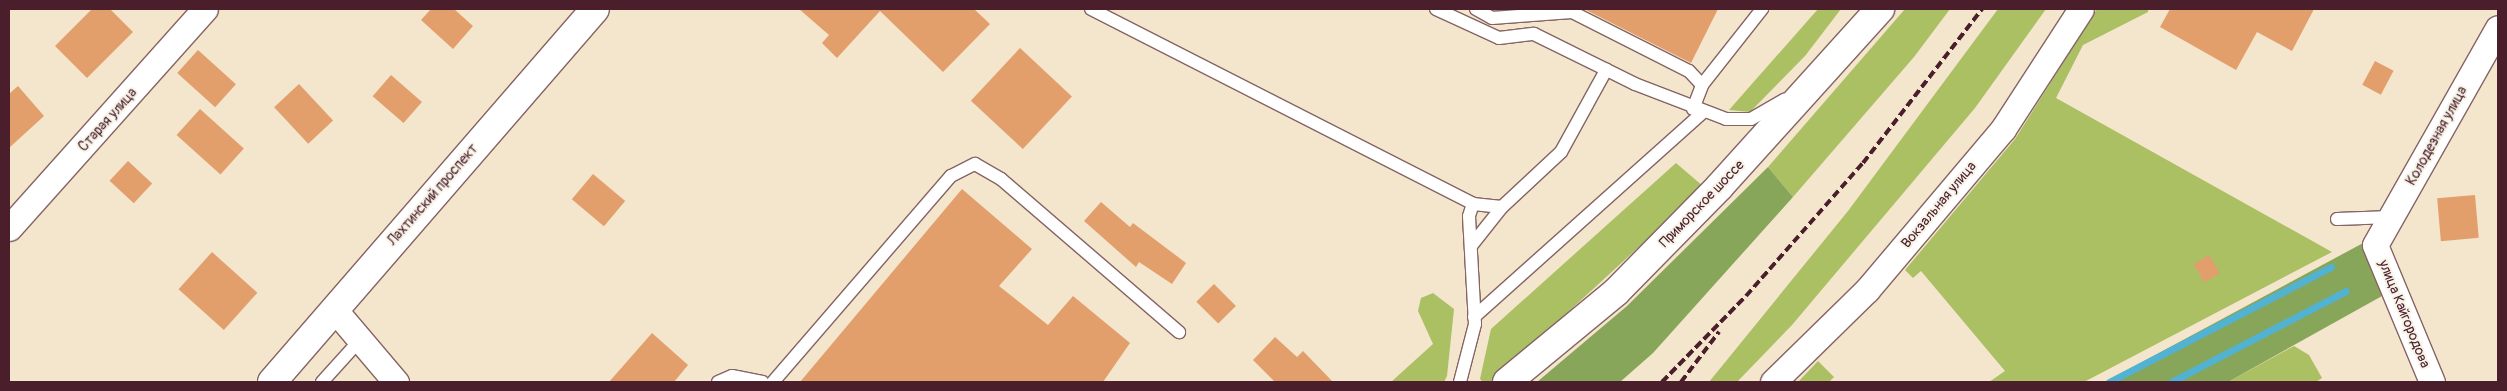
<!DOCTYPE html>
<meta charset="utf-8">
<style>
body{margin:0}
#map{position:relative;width:2507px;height:391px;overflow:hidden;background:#f4e5cd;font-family:Pangolin,sans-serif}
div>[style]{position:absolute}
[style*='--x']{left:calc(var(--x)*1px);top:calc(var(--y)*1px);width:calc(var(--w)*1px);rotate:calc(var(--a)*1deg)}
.green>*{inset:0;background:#abbf63}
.forest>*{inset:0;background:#88a659}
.stream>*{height:7px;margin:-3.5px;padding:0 3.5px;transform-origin:3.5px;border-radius:3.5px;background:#52b2d1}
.building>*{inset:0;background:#e29f6c;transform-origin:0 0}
.roads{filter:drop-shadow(1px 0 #866464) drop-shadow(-1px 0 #866464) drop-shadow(0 1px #866464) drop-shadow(0 -1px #866464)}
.lane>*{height:12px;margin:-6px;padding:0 6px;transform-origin:6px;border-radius:6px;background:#fff}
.street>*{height:25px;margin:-12.5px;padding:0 12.5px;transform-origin:12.5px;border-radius:12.5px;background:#fff}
.primary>*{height:28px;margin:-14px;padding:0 14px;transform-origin:14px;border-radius:14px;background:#fff}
.rail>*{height:4px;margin-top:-2px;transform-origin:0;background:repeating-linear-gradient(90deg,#4a1f2b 0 8px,transparent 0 12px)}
span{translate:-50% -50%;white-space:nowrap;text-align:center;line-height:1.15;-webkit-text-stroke:4px #f7f3e8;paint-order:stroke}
.street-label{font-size:14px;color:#4a1f2b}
.frame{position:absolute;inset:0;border:10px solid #4a1f2b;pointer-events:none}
</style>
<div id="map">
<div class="green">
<div style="clip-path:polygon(1818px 9px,1841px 9px,1805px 56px,1750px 112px,1729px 110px)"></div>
<div style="clip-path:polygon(1905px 9px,1950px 9px,1914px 57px,1793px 197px,1768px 167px)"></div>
<div style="clip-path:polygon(1998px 9px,2046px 9px,1975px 108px,1792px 325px,1737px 382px,1709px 382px,1848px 211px)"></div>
<div style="clip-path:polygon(2097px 9px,2148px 9px,2148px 12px,2083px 45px,2056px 98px,2332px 252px,2084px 382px,1989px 382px,2005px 371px,1921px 271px,1913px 278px,1905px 270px,2015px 139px)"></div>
<div style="clip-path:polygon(1676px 163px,1704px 187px,1492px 382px,1483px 382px,1480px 379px,1491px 329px)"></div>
<div style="clip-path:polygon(1433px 293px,1454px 309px,1447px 376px,1444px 382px,1391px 382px,1433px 344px,1418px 311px,1421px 298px)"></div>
<div style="clip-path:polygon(2294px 346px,2309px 355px,2322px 378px,2316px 382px,2228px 382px)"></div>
<div style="clip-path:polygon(1818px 361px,1834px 377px,1829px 382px,1798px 382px)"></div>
</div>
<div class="forest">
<div style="clip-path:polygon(1768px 167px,1793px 197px,1653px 353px,1620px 382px,1537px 382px,1627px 306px)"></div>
<div style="clip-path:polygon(2365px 242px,2382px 296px,2228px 382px,2105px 382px)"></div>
</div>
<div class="stream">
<div style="--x:2109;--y:382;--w:250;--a:-27.4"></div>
<div style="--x:2171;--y:382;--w:197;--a:-27.5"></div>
</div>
<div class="building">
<div style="clip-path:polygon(92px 9px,110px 9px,133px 32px,87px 78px,55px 46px)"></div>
<div style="clip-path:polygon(431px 9px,454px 9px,473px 26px,453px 49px,421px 20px)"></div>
<div style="clip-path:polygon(799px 9px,974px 9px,990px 24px,943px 72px,880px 11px,837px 58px,822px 43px,829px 35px)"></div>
<div style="clip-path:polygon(1584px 9px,1718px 9px,1691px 63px)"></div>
<div style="clip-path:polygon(2170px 9px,2314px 9px,2292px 51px,2257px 32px,2236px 70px,2160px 27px)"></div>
<div style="left:1020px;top:48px;width:71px;height:72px;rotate:43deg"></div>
<div style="left:198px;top:50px;width:51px;height:31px;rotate:42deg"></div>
<div style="left:2375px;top:61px;width:21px;height:27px;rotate:28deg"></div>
<div style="left:391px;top:75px;width:41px;height:28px;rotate:41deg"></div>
<div style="left:299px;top:84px;width:50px;height:34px;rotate:47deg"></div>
<div style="clip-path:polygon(18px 86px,44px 116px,9px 148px,9px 94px)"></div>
<div style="left:200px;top:109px;width:59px;height:35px;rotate:42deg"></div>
<div style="left:128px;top:161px;width:33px;height:27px;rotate:43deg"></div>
<div style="left:593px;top:174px;width:42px;height:33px;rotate:40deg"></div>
<div style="clip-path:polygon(962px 189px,1032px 249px,999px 286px,1048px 325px,1073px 296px,1130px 343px,1103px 382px,800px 382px)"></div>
<div style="left:2475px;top:195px;width:43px;height:38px;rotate:85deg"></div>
<div style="clip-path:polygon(1101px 202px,1130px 227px,1133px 223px,1186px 263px,1172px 284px,1139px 262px,1136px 267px,1084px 221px)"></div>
<div style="left:212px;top:252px;width:61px;height:50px;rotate:42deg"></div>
<div style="left:2209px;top:255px;width:21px;height:18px;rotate:59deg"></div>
<div style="left:1214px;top:284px;width:31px;height:25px;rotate:45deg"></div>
<div style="clip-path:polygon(652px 333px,688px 365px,674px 382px,609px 382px)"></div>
<div style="clip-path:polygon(1275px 337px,1297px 357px,1303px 351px,1333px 382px,1275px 382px,1253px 360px)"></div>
</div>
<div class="roads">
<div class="lane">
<div style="--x:1091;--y:9;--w:429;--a:27"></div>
<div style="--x:1473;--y:204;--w:29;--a:6"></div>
<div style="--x:1502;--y:207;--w:81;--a:-43"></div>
<div style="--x:1561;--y:152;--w:94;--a:-61.2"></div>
<div style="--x:1436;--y:9;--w:69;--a:24.7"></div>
<div style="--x:1499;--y:38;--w:35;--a:-7"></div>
<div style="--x:1534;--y:34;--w:113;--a:26.3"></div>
<div style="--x:1635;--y:84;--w:97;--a:21"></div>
<div style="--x:1726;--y:119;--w:25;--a:0"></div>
<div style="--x:1751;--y:119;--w:39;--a:-30"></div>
<div style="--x:1476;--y:9;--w:18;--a:29"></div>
<div style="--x:1492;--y:18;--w:80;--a:-4.3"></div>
<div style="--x:1572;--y:12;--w:131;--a:26.8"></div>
<div style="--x:1689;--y:71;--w:19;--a:47"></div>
<div style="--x:1693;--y:109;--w:26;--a:-69"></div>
<div style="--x:1702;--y:85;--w:97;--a:-51.7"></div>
<div style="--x:2337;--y:219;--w:54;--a:-2.1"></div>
<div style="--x:1471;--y:246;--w:50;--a:-51.5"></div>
<div style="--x:1474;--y:317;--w:307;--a:-41.8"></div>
<div style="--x:322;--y:382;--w:57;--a:-47.9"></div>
<div style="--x:718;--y:382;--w:15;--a:-23"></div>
<div style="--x:732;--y:376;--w:31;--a:11"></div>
<div style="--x:773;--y:382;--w:272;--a:-49.2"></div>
<div style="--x:951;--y:176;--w:27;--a:-27"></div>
<div style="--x:975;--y:164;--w:30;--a:30"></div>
<div style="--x:1001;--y:179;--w:235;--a:40.7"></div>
<div style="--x:1460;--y:382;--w:60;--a:-75.5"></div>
<div style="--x:1475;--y:324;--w:108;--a:-93.2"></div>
<div style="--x:1469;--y:216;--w:13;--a:-72"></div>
</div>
<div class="street">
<div style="--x:9;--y:228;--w:294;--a:-48.2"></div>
<div style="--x:334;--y:309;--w:96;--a:49.7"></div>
<div style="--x:1773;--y:382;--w:132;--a:-44.4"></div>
<div style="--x:1867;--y:290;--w:211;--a:-49.8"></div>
<div style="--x:2003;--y:129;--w:143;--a:-57"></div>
<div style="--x:2432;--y:382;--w:148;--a:-112.6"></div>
<div style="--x:2375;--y:245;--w:249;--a:-60.5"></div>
</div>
<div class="primary">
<div style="--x:272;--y:382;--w:493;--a:-49.1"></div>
<div style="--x:1507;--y:382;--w:141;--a:-39.5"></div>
<div style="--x:1616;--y:292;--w:148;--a:-45.5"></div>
<div style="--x:1720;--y:186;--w:239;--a:-47.9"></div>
</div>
</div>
<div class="rail">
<div style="--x:1662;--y:382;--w:120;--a:-45.7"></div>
<div style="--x:1746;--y:296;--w:177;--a:-48.7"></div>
<div style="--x:1863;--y:163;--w:195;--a:-52.3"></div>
<div style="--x:1681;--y:382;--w:63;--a:-52.8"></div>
</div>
<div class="street-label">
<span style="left:108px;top:120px;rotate:-48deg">Старая улица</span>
<span style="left:2437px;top:136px;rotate:-61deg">Колодезная улица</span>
<span style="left:433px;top:195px;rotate:-49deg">Лахтинский проспект</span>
<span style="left:1702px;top:204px;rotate:-46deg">Приморское шоссе</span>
<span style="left:1939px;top:205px;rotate:-50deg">Вокзальная улица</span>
<span style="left:2404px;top:314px;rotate:68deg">улица Кайгородова</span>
</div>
<div class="frame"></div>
</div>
